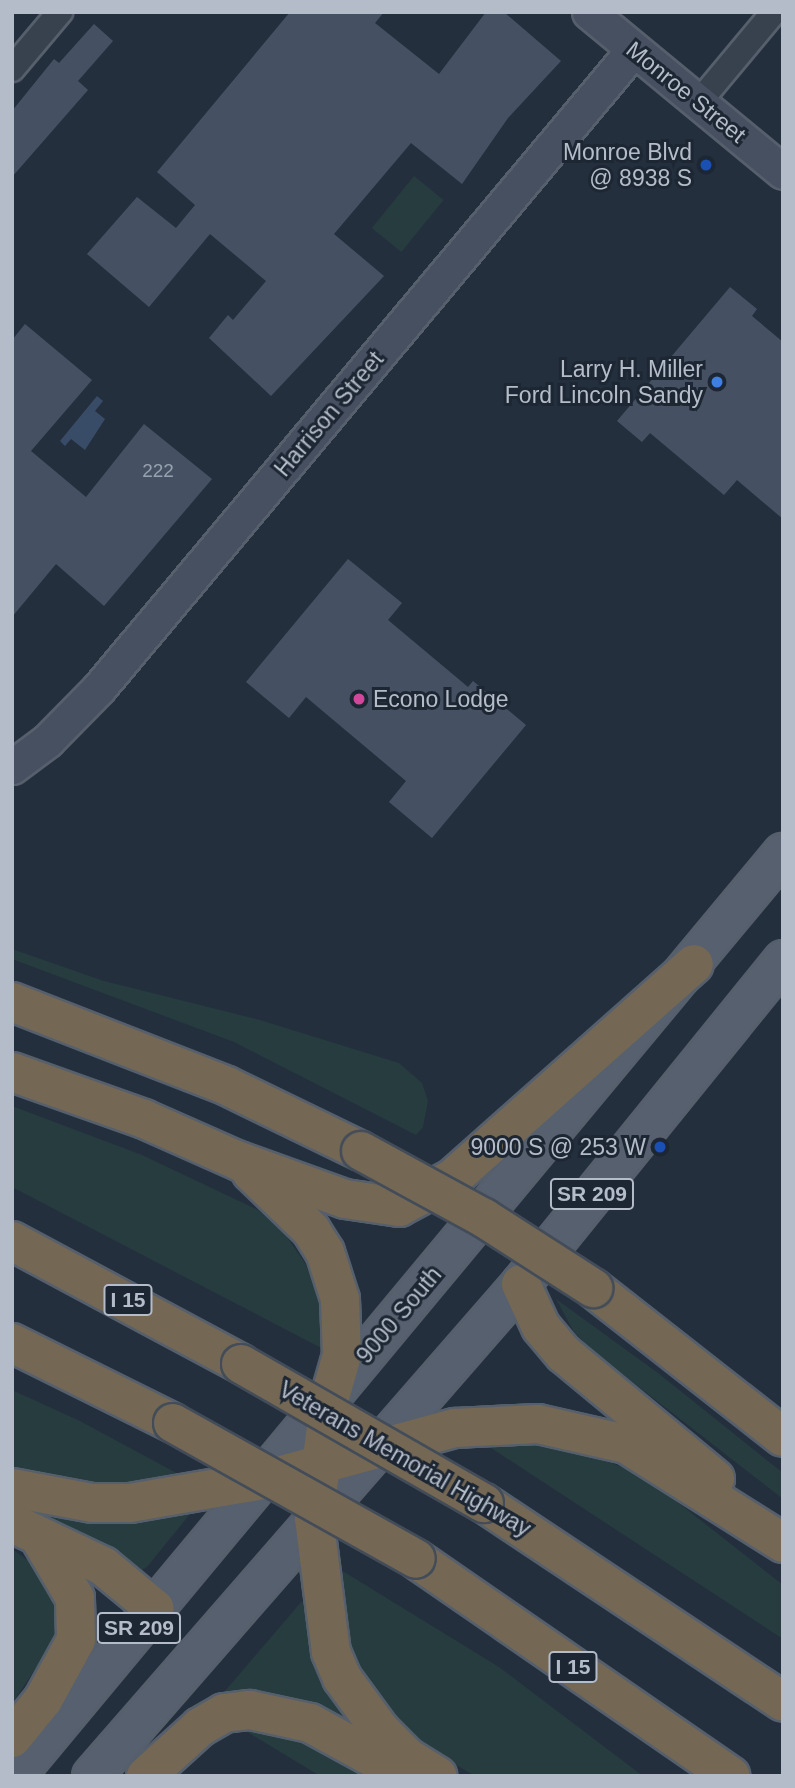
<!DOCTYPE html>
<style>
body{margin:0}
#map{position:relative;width:795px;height:1788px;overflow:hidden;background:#242f3e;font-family:Arial,sans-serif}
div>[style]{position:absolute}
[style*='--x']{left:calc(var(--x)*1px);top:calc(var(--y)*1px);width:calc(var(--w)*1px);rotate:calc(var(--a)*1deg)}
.green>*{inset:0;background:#263c3f;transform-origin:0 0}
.water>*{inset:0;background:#394c67}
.building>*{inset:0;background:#455162}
.roads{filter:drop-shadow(2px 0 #565f6c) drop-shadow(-2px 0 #565f6c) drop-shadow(0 2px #565f6c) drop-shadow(0 -2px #565f6c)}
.street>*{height:24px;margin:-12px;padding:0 12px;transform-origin:12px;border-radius:12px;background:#38414e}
.secondary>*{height:33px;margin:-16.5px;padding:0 16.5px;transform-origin:16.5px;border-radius:16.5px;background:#465061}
.primary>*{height:38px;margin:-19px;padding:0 19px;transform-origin:19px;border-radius:19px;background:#56606e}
.highway>*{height:38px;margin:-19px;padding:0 19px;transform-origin:19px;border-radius:19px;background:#746855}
.bridges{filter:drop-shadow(2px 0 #434c59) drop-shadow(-2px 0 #434c59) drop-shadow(0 2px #434c59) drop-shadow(0 -2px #434c59)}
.highway-bridge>*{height:38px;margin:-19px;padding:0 19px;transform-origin:19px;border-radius:19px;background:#746855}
.dots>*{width:19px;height:19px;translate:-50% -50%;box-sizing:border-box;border:4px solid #1d2633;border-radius:50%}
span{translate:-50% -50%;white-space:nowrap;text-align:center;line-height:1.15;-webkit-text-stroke:6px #1d2633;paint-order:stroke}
.number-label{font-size:19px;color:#98a1af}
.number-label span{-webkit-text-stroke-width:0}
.shield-label span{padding:2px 5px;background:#1d2633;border:2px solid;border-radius:5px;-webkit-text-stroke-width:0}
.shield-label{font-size:21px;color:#b4bcc9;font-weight:700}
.street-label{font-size:23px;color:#b4bcc9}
.poi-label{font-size:23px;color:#b4bcc9}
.right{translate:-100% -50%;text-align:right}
.left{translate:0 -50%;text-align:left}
.frame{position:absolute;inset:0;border:14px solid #b4bcc9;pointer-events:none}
</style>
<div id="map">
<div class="green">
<div style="left:414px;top:176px;width:38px;height:67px;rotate:39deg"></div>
<div style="clip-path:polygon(12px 949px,104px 981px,260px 1020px,399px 1063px,422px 1083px,428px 1101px,423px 1127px,416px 1135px,234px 1042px,12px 959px)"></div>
<div style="clip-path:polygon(12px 1106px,142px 1155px,258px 1210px,284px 1233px,305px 1263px,320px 1301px,323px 1349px,12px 1187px)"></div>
<div style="clip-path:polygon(556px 1299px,658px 1373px,783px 1473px,783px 1499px,595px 1353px,574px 1332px)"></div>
<div style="clip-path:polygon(12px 1390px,80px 1421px,182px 1476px,131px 1485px,98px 1485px,12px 1468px)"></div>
<div style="clip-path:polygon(513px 1442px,543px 1442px,584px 1451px,647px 1478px,783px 1585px,783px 1639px,488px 1446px)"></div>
<div style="clip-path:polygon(35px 1514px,123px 1524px,190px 1514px,147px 1567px,135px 1574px)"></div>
<div style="clip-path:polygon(12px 1549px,33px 1564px,55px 1593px,61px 1623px,55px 1626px,53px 1642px,12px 1704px)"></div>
<div style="clip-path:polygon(341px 1570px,499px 1667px,643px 1776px,475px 1776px,439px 1755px,393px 1719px,364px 1678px,350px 1650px,340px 1601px)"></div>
<div style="clip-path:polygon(302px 1601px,318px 1667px,328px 1692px,356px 1731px,269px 1694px,219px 1698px)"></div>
<div style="clip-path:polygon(243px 1724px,276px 1724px,370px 1776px,320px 1776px,244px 1730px)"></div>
</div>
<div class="water">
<div style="clip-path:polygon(97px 396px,103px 401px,95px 411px,105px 419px,85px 450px,71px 439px,65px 446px,60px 441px)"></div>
</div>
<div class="building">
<div style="clip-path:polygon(290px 12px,384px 12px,375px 23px,439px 74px,486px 12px,504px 12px,561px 61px,508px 118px,462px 184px,411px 143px,334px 234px,384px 276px,271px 396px,209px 338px,228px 315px,233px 320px,266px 281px,210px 234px,149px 307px,87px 254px,137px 197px,176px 228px,195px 205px,157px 172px)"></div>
<div style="clip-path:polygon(94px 24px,113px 41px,78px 81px,88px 90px,12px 177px,12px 111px,54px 59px,59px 63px)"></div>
<div style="clip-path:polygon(730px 287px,757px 309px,752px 316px,783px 342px,783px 519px,737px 480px,724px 495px,650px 433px,642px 442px,617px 421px)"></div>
<div style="clip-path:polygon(25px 324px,92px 380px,31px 451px,86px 497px,144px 424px,212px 479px,104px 606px,56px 564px,12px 617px,12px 340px)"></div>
<div style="clip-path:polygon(348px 559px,402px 603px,388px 620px,468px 687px,473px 681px,526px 725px,432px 838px,389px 802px,406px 781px,306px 697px,289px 718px,246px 682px)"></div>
</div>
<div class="roads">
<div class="street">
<div style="--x:12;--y:69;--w:75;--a:-49.9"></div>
<div style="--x:699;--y:102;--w:117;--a:-50.2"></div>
</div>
<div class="secondary">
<div style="--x:589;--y:12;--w:251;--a:39.5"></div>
<div style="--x:12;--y:767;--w:44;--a:-36.6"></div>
<div style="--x:47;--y:741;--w:74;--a:-45.5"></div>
<div style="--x:99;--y:688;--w:833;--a:-50.06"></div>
</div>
<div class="primary">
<div style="--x:15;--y:1776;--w:1201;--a:-50.24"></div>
<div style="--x:92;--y:1776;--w:653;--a:-48.91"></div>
<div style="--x:521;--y:1284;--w:417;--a:-51"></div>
</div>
<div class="highway">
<div style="--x:12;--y:1002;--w:231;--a:21.3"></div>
<div style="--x:227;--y:1086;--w:149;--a:25.9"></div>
<div style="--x:12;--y:1072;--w:140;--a:19.6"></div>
<div style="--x:144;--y:1119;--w:104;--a:23.9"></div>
<div style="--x:239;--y:1161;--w:113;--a:19.7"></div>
<div style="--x:345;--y:1199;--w:55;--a:8.4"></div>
<div style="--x:399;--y:1207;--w:61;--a:-28.2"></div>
<div style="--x:453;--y:1178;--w:322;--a:-41.6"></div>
<div style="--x:251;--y:1172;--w:83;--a:44"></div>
<div style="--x:311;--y:1230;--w:26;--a:58"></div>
<div style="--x:325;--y:1252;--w:49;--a:72.3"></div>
<div style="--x:340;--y:1299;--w:56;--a:88"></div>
<div style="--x:342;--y:1355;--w:44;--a:105.9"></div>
<div style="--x:330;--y:1397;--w:122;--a:97.5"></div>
<div style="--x:314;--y:1518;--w:135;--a:82.8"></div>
<div style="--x:331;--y:1652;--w:28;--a:67"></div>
<div style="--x:342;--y:1678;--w:66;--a:53.7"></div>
<div style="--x:381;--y:1731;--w:37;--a:45"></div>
<div style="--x:407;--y:1757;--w:36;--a:32"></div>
<div style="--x:12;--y:1241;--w:260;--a:28.2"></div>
<div style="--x:521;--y:1284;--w:47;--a:65.1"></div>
<div style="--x:541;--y:1327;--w:35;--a:50"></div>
<div style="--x:564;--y:1354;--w:196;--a:39.6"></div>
<div style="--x:593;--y:1288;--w:241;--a:38.1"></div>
<div style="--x:12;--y:1343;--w:180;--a:26.4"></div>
<div style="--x:12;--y:1488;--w:81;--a:10.6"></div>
<div style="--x:92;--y:1503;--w:38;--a:0"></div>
<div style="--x:130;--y:1503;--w:135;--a:-9.8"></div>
<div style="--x:263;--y:1480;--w:199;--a:-15.2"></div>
<div style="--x:455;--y:1428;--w:83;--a:-2.8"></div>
<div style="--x:538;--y:1424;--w:90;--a:12.8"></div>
<div style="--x:626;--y:1444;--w:186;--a:32.2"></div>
<div style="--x:484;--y:1503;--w:359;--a:33.6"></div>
<div style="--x:12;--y:1523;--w:101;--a:25.3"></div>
<div style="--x:103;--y:1566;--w:67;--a:39.6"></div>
<div style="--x:416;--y:1559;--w:382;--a:34.6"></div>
<div style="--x:12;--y:1738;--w:49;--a:-50.8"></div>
<div style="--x:43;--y:1700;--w:68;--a:-61.2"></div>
<div style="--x:76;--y:1640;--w:42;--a:-91.4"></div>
<div style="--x:75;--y:1598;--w:71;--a:-120.5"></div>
<div style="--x:146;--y:1776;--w:73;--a:-42.2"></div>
<div style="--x:200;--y:1727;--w:28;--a:-30"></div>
<div style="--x:224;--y:1713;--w:26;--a:-7"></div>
<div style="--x:250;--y:1710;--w:61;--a:12.2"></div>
<div style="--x:310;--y:1723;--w:111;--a:28.7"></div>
</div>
</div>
<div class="bridges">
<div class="highway-bridge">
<div style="--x:361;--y:1151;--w:140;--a:28.6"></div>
<div style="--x:484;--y:1218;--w:130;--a:32.7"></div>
<div style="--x:241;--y:1364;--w:280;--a:29.8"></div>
<div style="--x:173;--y:1423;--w:278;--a:29.2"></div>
</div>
</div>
<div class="dots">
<div style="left:706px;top:165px;background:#1a4fb4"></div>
<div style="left:717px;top:382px;background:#3f7fe0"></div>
<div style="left:359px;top:699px;background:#d1479c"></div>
<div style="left:660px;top:1147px;background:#1a4fb4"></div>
</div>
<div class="number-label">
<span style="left:158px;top:471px">222</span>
</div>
<div class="shield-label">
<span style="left:592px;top:1194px">SR 209</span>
<span style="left:128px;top:1300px">I 15</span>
<span style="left:139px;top:1628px">SR 209</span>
<span style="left:573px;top:1667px">I 15</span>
</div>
<div class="street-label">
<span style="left:686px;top:92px;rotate:39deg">Monroe Street</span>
<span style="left:329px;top:414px;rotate:-50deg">Harrison Street</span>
<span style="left:399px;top:1315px;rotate:-50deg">9000 South</span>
<span style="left:405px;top:1459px;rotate:30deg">Veterans Memorial Highway</span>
</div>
<div class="poi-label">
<span class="right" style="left:692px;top:165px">Monroe Blvd<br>@ 8938 S</span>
<span class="right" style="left:703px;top:382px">Larry H. Miller<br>Ford Lincoln Sandy</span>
<span class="left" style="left:373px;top:699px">Econo Lodge</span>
<span class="right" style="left:646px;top:1147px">9000 S @ 253 W</span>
</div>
<div class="frame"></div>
</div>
